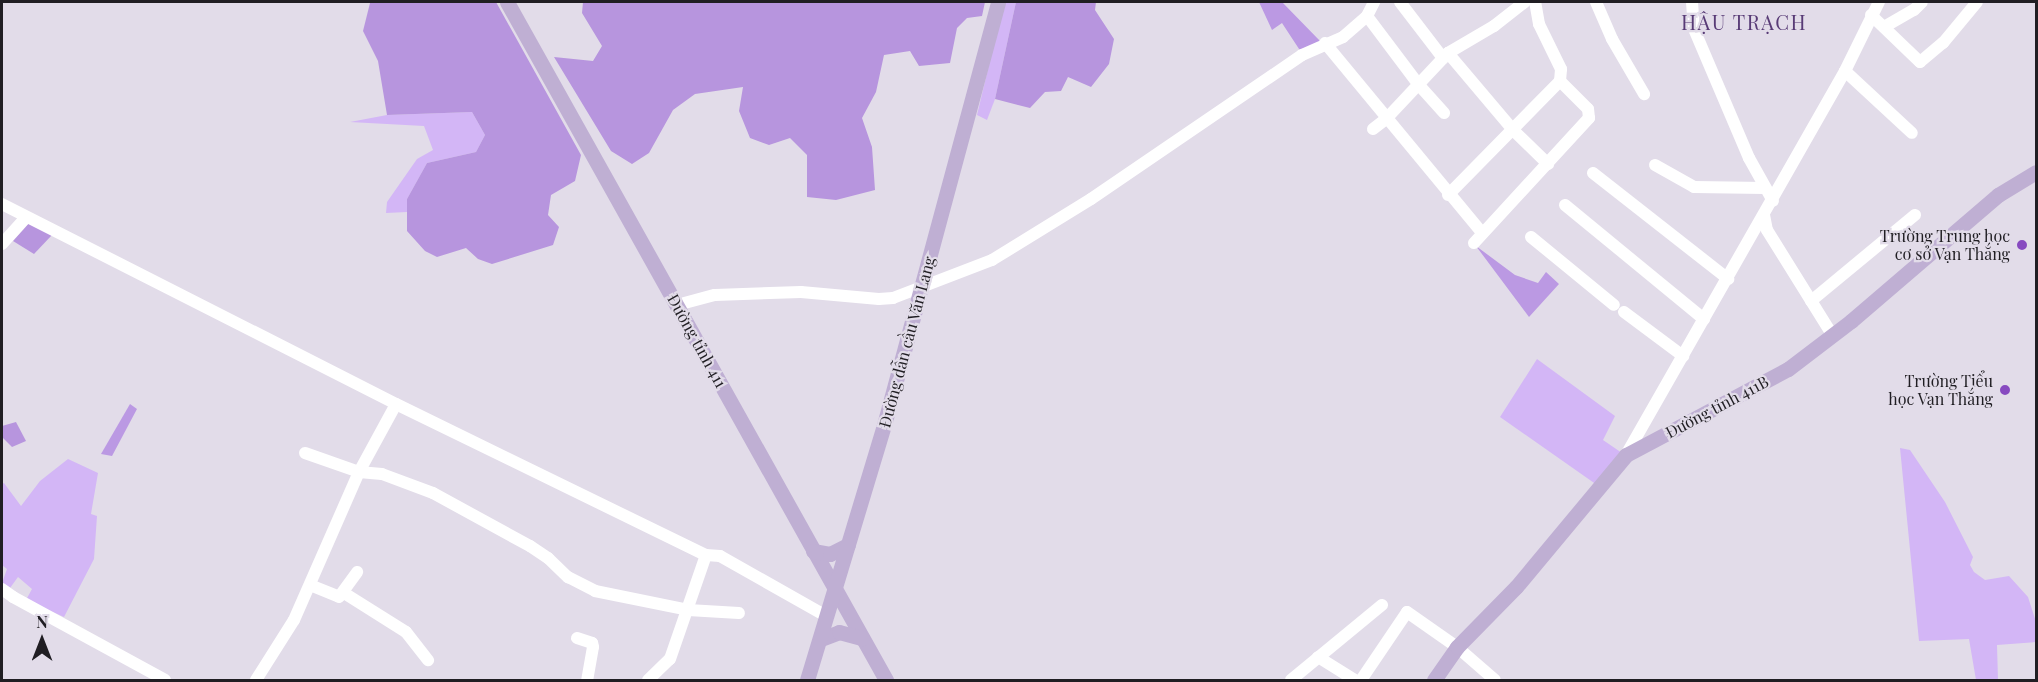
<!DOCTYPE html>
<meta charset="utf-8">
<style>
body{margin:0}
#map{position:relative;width:2038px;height:682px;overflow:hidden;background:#e2dce9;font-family:"Playfair Display",serif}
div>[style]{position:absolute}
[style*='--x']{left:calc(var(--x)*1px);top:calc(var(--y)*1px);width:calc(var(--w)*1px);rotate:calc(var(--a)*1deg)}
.green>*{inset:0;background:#d3b6f6}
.forest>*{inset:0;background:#bb99e3}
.water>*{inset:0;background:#b795de}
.minor>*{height:12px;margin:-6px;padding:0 6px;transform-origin:6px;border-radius:6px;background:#fff}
.major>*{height:15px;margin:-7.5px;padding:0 7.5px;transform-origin:7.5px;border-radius:7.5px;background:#bfafd3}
.dots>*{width:16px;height:16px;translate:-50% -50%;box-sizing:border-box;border:3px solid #e2dce9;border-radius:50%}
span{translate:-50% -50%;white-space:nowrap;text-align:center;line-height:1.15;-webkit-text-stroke:4.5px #e2dce9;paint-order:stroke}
.poi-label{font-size:16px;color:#201e23}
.right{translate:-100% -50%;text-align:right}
.street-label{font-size:16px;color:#201e23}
.quarter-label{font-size:20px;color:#583b76;letter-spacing:1.5px}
.frame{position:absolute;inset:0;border:3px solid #201e23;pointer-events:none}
.north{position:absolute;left:12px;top:610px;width:60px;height:60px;-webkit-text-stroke:4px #e2dce9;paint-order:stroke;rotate:0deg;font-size:16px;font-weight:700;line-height:24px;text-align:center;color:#201e23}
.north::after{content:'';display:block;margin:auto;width:21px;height:27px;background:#201e23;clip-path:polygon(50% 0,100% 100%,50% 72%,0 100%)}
</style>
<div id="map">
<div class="green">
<div style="clip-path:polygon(1004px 2px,1016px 2px,995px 99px,987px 120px,977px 115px)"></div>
<div style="clip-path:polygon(472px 112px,485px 135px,476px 152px,427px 163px,407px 199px,407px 212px,386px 213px,387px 202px,417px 159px,433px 150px,424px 126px,350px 122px,387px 115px)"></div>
<div style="clip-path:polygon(1537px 359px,1615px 416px,1603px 440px,1622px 453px,1597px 485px,1500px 417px)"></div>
<div style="clip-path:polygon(1900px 448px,1910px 450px,1945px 502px,1973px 557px,1970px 565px,1974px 572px,1985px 580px,2009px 576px,2028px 597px,2036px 622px,2036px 642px,1997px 645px,1998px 680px,1976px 680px,1969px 639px,1919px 641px)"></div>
<div style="clip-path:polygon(68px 459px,98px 473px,91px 514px,97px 516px,94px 559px,64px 617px,26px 600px,32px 589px,18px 577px,10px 588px,2px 583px,7px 569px,2px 565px,2px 484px,4px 483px,21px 506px,40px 481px)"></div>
</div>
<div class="forest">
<div style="clip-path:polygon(1259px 2px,1282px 2px,1321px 42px,1301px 52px,1282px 23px,1272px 30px)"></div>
<div style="clip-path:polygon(1476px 246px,1515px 275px,1538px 283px,1546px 272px,1559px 284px,1529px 317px)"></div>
<div style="clip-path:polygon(130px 404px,137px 409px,112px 456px,101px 454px)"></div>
</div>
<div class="water">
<div style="clip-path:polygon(373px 2px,496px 2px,581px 155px,575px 181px,551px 195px,548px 215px,559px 227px,553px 245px,492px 264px,478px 259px,466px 248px,437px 257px,425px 251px,407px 231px,407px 199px,427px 163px,476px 152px,485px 135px,472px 112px,387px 115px,378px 61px,363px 31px,370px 3px)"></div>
<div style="clip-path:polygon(583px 2px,985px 2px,982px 16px,967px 18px,957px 28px,950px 63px,919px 66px,910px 51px,884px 55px,876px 92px,862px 118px,872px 147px,875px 190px,836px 200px,807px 197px,807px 155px,790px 138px,769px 145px,750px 138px,739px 111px,743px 87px,695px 94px,673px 110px,649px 153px,632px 164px,611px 151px,554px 57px,593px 61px,602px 46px,582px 13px)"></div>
<div style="clip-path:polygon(1016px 2px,1096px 2px,1095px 10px,1114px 39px,1109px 64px,1091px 87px,1068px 77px,1061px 91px,1045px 92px,1030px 108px,995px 99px)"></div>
<div style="clip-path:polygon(31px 221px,52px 235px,34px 254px,13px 241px)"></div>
<div style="clip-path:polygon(16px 422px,26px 441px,12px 447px,2px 437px,2px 426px)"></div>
</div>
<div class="minor">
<div style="--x:1400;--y:2;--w:71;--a:52.5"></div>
<div style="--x:1596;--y:2;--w:40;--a:66.6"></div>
<div style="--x:1612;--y:39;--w:64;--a:59.8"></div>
<div style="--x:1692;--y:2;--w:27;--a:86"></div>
<div style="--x:1694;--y:29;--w:140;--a:66.9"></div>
<div style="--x:1749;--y:158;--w:49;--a:60.8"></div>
<div style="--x:1871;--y:15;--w:68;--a:43.8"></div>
<div style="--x:1920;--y:62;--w:30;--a:-40"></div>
<div style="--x:1943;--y:43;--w:53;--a:-50.3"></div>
<div style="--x:1367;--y:16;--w:85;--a:53.1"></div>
<div style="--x:1418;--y:84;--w:39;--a:48"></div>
<div style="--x:1884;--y:27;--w:34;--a:-30"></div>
<div style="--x:1914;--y:10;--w:11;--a:-45"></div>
<div style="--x:1325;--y:43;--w:246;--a:50.4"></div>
<div style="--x:1448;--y:53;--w:101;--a:49.8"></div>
<div style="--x:1513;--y:130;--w:49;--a:44.2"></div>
<div style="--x:1845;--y:71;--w:91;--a:42.8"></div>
<div style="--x:1373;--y:129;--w:16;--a:-38"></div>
<div style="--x:1386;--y:119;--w:91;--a:-46.8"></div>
<div style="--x:1448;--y:53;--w:53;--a:-30.4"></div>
<div style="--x:1494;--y:26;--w:39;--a:-38"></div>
<div style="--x:1655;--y:165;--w:45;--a:29.4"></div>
<div style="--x:1694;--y:187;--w:71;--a:0.8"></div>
<div style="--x:1593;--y:173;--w:172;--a:38.1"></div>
<div style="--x:1448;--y:195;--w:160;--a:-45.5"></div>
<div style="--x:1560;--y:81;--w:12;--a:-85"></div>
<div style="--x:1561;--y:69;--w:50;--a:-116.1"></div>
<div style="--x:1539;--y:24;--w:22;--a:-100"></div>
<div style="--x:2;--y:204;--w:442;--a:26.9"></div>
<div style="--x:396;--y:404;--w:345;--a:26"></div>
<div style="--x:706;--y:555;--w:14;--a:4"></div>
<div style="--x:720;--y:556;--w:124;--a:29.5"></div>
<div style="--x:1565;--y:205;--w:180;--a:39.4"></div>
<div style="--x:1764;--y:215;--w:15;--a:79"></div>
<div style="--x:1767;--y:230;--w:125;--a:58.1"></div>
<div style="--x:1531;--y:237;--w:107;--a:39.3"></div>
<div style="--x:1474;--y:243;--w:170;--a:-47.4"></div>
<div style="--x:1589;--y:118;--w:9;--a:-96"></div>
<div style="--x:1588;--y:109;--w:40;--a:-135"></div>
<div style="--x:2;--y:244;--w:36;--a:-48"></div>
<div style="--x:1811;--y:301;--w:135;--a:-39.6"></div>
<div style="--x:677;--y:305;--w:39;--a:-15"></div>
<div style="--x:715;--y:295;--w:86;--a:-2"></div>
<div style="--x:801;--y:292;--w:78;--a:5.1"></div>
<div style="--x:879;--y:299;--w:14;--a:-4"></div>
<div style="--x:893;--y:298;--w:106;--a:-21"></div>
<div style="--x:992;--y:260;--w:116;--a:-31.6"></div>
<div style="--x:1091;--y:199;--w:255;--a:-34.3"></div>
<div style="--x:1302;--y:55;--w:45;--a:-23.7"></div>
<div style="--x:1343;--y:37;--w:32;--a:-41"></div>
<div style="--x:1367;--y:16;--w:16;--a:-63"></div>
<div style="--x:1624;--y:312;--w:74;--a:36.7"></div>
<div style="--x:305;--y:453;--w:57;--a:19.4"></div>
<div style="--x:359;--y:472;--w:23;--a:5"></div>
<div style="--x:382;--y:474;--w:54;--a:20.4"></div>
<div style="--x:433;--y:493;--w:111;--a:28.7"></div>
<div style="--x:530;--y:546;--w:22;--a:34"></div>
<div style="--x:548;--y:558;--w:28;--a:44"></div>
<div style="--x:568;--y:577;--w:30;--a:27"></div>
<div style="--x:595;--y:591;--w:95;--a:11.5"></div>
<div style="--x:688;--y:610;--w:51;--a:3.4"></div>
<div style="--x:1626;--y:455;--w:442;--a:-60.3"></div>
<div style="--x:1845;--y:71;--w:77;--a:-63.8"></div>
<div style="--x:310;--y:585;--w:31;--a:22"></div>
<div style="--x:339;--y:597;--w:31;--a:-54"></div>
<div style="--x:2;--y:589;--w:14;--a:36"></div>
<div style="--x:13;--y:597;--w:173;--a:28.6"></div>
<div style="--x:344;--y:593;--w:73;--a:32.2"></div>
<div style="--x:406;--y:632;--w:36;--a:52"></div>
<div style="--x:577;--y:638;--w:16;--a:18"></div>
<div style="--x:592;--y:643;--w:4;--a:76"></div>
<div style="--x:593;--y:647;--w:34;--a:100"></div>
<div style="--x:1318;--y:657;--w:44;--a:31.9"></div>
<div style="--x:256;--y:680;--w:71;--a:-57.7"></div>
<div style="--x:294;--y:620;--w:162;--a:-66.3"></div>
<div style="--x:359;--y:472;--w:77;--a:-61.4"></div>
<div style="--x:648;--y:680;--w:30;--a:-44"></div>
<div style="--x:670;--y:659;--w:110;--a:-70.9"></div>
<div style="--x:1291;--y:680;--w:118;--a:-39.5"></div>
<div style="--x:1361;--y:680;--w:82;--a:-55.9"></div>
<div style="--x:1407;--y:612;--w:61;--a:35"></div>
<div style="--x:1457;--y:647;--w:50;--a:41"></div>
</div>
<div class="major">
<div style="--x:507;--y:2;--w:777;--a:60.79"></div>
<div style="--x:813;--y:551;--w:17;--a:10"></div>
<div style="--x:830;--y:554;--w:20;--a:-27"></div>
<div style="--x:821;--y:639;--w:19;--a:-21"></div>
<div style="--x:839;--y:632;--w:24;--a:15"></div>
<div style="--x:807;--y:680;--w:266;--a:-73.2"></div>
<div style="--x:884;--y:425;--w:438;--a:-74.9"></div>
<div style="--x:1434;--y:680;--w:40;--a:-55.1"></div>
<div style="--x:1457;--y:647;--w:84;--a:-45.5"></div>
<div style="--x:1516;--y:587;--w:172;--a:-50.2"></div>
<div style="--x:1626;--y:455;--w:183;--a:-28"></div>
<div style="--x:1788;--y:369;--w:79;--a:-37.3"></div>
<div style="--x:1851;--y:321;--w:194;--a:-40.6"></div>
<div style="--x:1998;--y:195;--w:44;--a:-31.2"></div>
</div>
<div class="dots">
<div style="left:2022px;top:245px;background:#874ac0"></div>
<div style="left:2005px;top:390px;background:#874ac0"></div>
</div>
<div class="poi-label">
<span class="right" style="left:2010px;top:245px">Trường Trung học<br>cơ sở Vạn Thắng</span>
<span class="right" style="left:1993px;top:390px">Trường Tiểu<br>học Vạn Thắng</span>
</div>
<div class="street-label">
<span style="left:697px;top:341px;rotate:61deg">Đường tỉnh 411</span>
<span style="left:907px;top:342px;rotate:-75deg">Đường dẫn cầu Văn Lang</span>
<span style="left:1717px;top:407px;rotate:-28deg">Đường tỉnh 411B</span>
</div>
<div class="quarter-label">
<span style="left:1744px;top:21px">HẬU TRẠCH</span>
</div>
<div class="frame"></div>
<div class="north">N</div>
</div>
